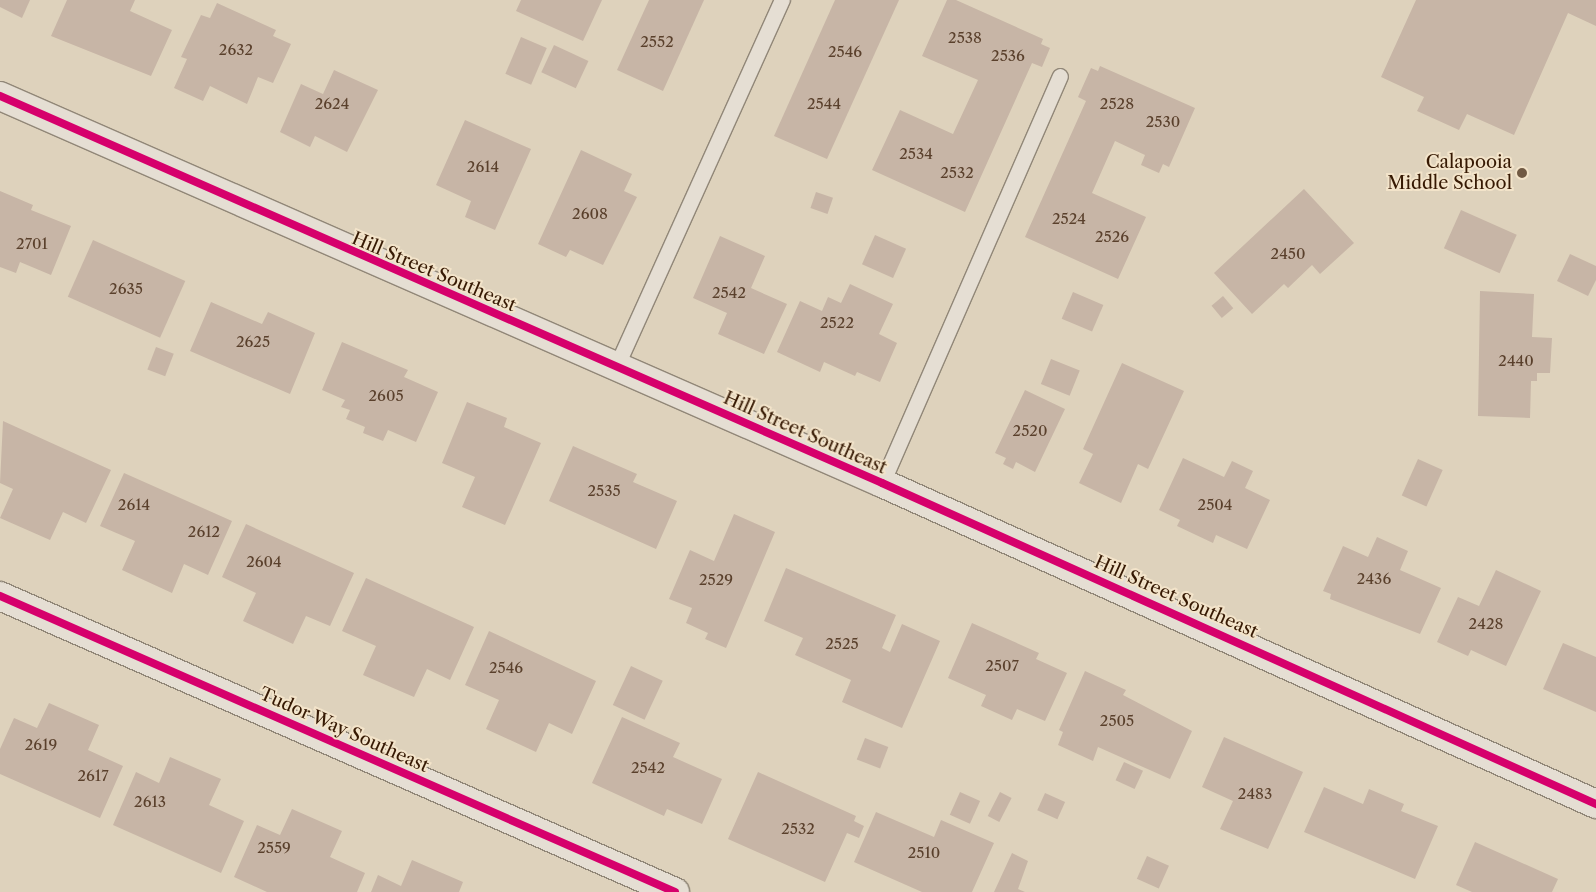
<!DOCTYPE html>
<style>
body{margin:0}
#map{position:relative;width:1596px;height:892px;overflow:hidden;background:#ded2bc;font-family:"Libre Caslon Text",serif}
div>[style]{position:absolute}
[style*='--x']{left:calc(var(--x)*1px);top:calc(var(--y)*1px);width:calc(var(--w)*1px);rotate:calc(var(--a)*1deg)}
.building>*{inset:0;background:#c7b5a6;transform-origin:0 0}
.roads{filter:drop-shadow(1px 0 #918778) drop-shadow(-1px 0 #918778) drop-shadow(0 1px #918778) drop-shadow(0 -1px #918778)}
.service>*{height:15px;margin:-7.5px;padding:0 7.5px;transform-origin:7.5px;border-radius:7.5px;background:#e5ded3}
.minor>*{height:28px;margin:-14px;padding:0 14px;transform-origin:14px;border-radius:14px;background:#e5ded3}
.tertiary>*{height:28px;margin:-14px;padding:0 14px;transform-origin:14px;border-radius:14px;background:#e5ded3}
.cycleway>*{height:8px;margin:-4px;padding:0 4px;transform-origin:4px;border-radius:4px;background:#d6006c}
.dots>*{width:14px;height:14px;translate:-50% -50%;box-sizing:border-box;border:2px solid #f3e4ca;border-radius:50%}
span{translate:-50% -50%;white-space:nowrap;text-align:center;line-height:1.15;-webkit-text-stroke:4px #f3e4ca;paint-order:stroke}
.number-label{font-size:15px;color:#5a402c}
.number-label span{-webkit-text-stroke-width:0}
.poi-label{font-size:18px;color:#361903}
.right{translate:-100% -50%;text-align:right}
.street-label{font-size:18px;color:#361903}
</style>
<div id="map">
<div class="building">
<div style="clip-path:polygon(0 0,30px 0,22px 18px,0 7px)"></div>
<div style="clip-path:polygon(67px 0,135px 0,130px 11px,172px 30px,151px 76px,51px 36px)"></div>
<div style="clip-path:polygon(521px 0,602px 0,583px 41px,516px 11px)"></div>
<div style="clip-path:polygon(649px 0,704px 0,663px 91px,617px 70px)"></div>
<div style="clip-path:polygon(835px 0,899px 0,827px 159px,774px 136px)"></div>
<div style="clip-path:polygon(947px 0,956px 0,1043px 39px,1041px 44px,1050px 48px,1042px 67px,1032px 63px,965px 212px,872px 170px,900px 110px,953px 134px,978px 80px,922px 56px)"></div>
<div style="clip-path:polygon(1416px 0,1596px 0,1596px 26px,1568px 13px,1514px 135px,1467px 114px,1459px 130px,1417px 111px,1424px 97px,1381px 77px)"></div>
<div style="clip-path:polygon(217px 3px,276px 30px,273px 36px,291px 44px,273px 83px,258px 77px,247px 104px,210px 86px,203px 101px,174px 88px,187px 59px,181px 57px,201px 15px,210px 18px)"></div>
<div style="left:521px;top:37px;width:28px;height:40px;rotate:23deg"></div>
<div style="left:554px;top:45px;width:38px;height:30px;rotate:25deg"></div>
<div style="clip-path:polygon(1100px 66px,1195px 108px,1169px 167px,1163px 164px,1159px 173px,1141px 165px,1145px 155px,1115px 141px,1092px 193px,1146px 217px,1118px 279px,1025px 237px,1086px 101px,1078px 97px,1091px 68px,1098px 71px)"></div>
<div style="clip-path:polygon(334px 70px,378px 90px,347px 152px,315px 136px,310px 147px,280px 132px,301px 84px,323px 94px)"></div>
<div style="clip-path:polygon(465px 120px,531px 149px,495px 230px,465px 217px,471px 201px,436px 185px)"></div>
<div style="clip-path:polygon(581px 150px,632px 174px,624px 191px,637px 197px,603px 265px,570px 250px,566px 257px,538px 244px)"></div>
<div style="clip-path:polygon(1304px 189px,1354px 243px,1320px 274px,1312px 265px,1288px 288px,1284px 284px,1252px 314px,1214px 273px)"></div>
<div style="clip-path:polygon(0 191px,33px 205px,31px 210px,71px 226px,51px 275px,20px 262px,16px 273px,0 267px)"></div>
<div style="left:816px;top:192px;width:18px;height:17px;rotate:19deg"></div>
<div style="left:1461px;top:210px;width:61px;height:42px;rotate:24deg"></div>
<div style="left:875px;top:235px;width:34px;height:32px;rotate:24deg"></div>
<div style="clip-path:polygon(720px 236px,765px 256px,751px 288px,787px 304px,764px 354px,718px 334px,727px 313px,693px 298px)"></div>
<div style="left:93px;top:240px;width:101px;height:62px;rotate:24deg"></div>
<div style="clip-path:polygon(1570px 254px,1596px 266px,1596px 280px,1588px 296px,1557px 281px)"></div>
<div style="clip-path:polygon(850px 284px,893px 304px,879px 334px,897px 343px,880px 382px,857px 372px,855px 376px,824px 362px,820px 372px,777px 352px,800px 301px,822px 311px,828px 297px,841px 303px)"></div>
<div style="clip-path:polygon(1480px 291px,1534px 294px,1532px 337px,1552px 338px,1550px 373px,1537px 373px,1537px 381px,1531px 381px,1530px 418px,1478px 416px)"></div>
<div style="left:1073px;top:292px;width:33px;height:29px;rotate:23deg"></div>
<div style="left:1223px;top:296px;width:16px;height:15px;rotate:50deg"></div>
<div style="clip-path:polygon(211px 302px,262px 324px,268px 312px,315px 333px,290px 394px,190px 351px)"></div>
<div style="clip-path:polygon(342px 342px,408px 370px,404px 377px,438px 392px,416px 442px,388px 430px,383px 441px,363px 433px,365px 427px,346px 419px,350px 410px,341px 407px,345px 400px,322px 390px)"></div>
<div style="left:156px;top:347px;width:19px;height:24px;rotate:21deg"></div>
<div style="left:1051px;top:359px;width:31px;height:27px;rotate:22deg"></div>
<div style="clip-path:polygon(1122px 363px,1184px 391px,1148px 469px,1138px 464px,1121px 503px,1079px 483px,1093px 454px,1083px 449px)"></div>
<div style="clip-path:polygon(1025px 390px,1065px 409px,1035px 472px,1016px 462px,1013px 469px,1003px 464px,1006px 458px,995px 453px)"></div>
<div style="clip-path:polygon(467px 402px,507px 418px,504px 427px,541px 443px,505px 525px,462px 507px,475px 477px,442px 463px)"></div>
<div style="clip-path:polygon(3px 421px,111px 470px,86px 523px,63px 512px,50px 540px,0 518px,13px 489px,0 483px)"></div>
<div style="clip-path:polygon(573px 446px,637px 474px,633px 482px,677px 501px,656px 549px,549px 501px)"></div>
<div style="clip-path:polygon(1183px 458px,1224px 477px,1232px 461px,1253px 471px,1245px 488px,1270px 500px,1247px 549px,1216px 535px,1213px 543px,1177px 526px,1180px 520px,1159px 510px)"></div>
<div style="left:1418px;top:459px;width:27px;height:40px;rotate:24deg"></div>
<div style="clip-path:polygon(124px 473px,232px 521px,208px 575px,184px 564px,172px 593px,122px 570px,135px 541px,100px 526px)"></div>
<div style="clip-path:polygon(734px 514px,775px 532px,726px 648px,705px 639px,708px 633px,686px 623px,692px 608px,669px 599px,690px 550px,714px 561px)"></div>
<div style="clip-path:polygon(246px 524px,354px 573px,330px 626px,306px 616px,293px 644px,243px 621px,256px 593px,222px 577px)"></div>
<div style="clip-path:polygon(1377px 537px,1408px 551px,1400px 570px,1441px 588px,1420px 634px,1330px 599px,1331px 594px,1323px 591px,1343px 546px,1368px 557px)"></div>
<div style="clip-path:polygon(786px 568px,896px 615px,882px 648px,890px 652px,902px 624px,940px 641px,902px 728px,842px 702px,851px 680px,795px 655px,803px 638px,764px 621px)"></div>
<div style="clip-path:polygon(1496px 570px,1541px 591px,1506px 666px,1471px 650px,1468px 656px,1437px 642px,1458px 597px,1479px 606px)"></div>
<div style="clip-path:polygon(366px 578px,474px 627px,450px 680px,427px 669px,414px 697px,363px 675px,376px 646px,342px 631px)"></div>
<div style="clip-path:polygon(972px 623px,1039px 653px,1036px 659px,1067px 673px,1045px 721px,1017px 709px,1012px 720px,981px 706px,986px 695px,948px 678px)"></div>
<div style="clip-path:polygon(489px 631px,596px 681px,572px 734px,549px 723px,536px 752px,486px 729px,499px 700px,465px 685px)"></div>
<div style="clip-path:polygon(1563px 643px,1596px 657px,1596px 712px,1543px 689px)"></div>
<div style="left:631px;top:666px;width:35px;height:43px;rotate:25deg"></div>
<div style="clip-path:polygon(1085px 671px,1126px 690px,1123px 695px,1192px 731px,1170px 779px,1098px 747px,1093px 761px,1058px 745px,1063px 732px,1059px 730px)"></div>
<div style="clip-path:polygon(49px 703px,99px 725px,88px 750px,123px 766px,100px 818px,0 774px,0 749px,14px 718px,37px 728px)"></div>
<div style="clip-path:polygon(622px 717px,680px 743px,673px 757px,722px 779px,702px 824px,667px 809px,664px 816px,592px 783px)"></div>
<div style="clip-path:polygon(1224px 737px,1303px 772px,1268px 849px,1220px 829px,1233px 801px,1202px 787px)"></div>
<div style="left:865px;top:738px;width:25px;height:23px;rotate:21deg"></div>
<div style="clip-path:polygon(170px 757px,221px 779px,209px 805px,244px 821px,221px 873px,113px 825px,136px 772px,159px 783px)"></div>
<div style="left:1124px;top:762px;width:21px;height:20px;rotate:25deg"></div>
<div style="clip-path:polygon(758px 772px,856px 816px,854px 821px,864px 826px,859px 838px,847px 833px,825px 882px,728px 839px)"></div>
<div style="clip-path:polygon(1324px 787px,1363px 804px,1369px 789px,1404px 804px,1401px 811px,1438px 826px,1415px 879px,1304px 832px)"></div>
<div style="left:960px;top:792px;width:22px;height:25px;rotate:24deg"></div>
<div style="left:1000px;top:792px;width:13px;height:27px;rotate:27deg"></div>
<div style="left:1045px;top:793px;width:22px;height:19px;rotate:24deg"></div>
<div style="clip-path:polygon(292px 809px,342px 831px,330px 857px,365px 873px,357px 892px,267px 892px,234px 877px,257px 825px,280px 835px)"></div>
<div style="clip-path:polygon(876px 812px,934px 837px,941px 820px,994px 843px,972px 892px,922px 892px,854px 862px)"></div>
<div style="clip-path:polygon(1475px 842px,1558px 879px,1552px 892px,1472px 892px,1456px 885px)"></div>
<div style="clip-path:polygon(1012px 853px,1028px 861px,1018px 889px,1025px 892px,994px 892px)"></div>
<div style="left:1147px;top:856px;width:24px;height:25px;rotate:24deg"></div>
<div style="clip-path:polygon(412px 860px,463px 882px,459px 892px,371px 892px,378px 875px,401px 886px)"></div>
</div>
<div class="roads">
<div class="service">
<div style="--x:616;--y:367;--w:403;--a:-65.7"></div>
<div style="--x:882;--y:483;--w:444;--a:-66.4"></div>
</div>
<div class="minor">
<div style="--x:0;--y:596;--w:737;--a:23.68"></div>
</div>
<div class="tertiary">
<div style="--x:0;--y:96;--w:963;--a:23.69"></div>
<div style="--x:882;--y:483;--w:783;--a:24.21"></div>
</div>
</div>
<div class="cycleway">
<div style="--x:0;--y:96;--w:963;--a:23.69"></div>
<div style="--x:882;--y:483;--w:783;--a:24.21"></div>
<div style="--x:0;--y:596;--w:737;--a:23.68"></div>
</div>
<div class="dots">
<div style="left:1522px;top:173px;background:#715a44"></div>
</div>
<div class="number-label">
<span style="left:965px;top:38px">2538</span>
<span style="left:657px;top:42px">2552</span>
<span style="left:236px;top:50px">2632</span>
<span style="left:845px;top:52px">2546</span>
<span style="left:1008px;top:56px">2536</span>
<span style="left:332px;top:104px">2624</span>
<span style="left:824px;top:104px">2544</span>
<span style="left:1117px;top:104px">2528</span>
<span style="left:1163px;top:122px">2530</span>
<span style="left:916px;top:154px">2534</span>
<span style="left:483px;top:167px">2614</span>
<span style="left:957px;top:173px">2532</span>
<span style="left:590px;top:214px">2608</span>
<span style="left:1069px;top:219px">2524</span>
<span style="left:1112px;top:237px">2526</span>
<span style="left:32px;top:244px">2701</span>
<span style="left:1288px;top:254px">2450</span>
<span style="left:126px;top:289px">2635</span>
<span style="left:729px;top:293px">2542</span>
<span style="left:837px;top:323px">2522</span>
<span style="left:253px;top:342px">2625</span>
<span style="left:1516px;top:361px">2440</span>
<span style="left:386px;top:396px">2605</span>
<span style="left:1030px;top:431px">2520</span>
<span style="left:604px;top:491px">2535</span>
<span style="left:134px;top:505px">2614</span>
<span style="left:1215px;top:505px">2504</span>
<span style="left:204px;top:532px">2612</span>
<span style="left:264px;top:562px">2604</span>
<span style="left:1374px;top:579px">2436</span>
<span style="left:716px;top:580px">2529</span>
<span style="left:1486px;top:624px">2428</span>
<span style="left:842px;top:644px">2525</span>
<span style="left:1002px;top:666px">2507</span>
<span style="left:506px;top:668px">2546</span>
<span style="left:1117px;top:721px">2505</span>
<span style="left:41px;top:745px">2619</span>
<span style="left:648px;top:768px">2542</span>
<span style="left:93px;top:776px">2617</span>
<span style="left:1255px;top:794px">2483</span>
<span style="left:150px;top:802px">2613</span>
<span style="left:798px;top:829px">2532</span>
<span style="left:274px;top:848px">2559</span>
<span style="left:924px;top:853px">2510</span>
</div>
<div class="poi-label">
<span class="right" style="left:1512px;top:173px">Calapooia<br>Middle School</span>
</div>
<div class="street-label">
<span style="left:434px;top:272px;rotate:23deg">Hill Street Southeast</span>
<span style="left:805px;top:433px;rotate:24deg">Hill Street Southeast</span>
<span style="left:1176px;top:597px;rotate:24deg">Hill Street Southeast</span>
<span style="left:344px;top:730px;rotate:24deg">Tudor Way Southeast</span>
</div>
</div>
